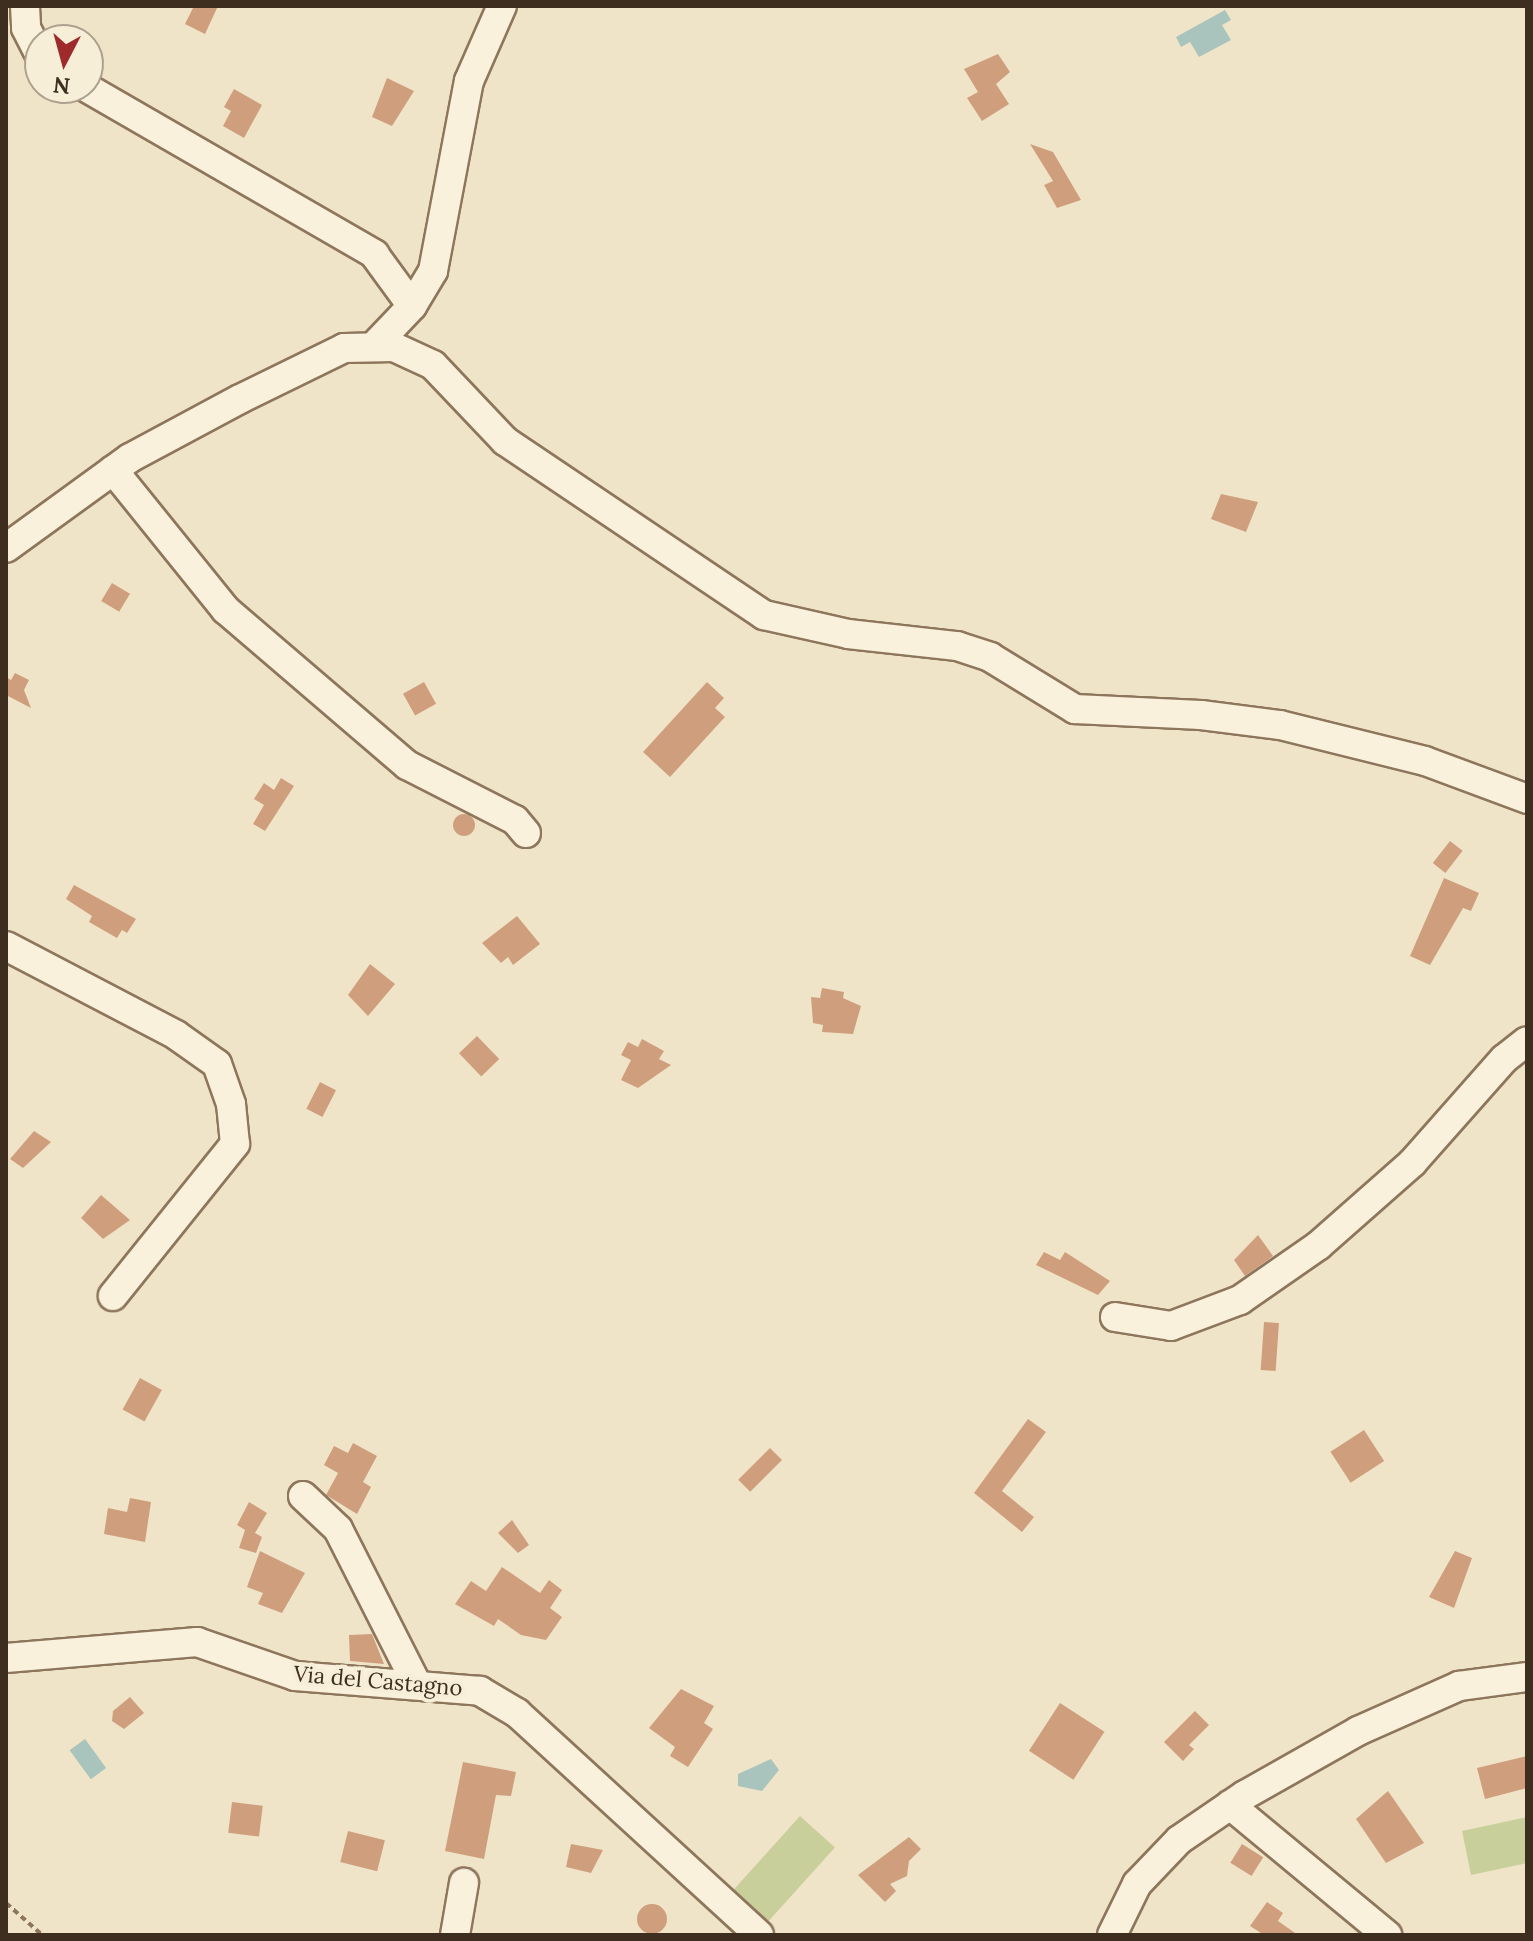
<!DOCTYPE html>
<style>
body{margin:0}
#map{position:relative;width:1533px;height:1941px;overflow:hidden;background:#f0e4c8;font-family:Lora,serif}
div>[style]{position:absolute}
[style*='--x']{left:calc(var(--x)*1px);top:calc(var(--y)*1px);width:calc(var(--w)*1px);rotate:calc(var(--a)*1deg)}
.green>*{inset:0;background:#c9cf9b;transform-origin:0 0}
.water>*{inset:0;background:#a9c4bc;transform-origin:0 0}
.building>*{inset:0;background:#cf9f7d;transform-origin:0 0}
.round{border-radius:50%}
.path>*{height:4px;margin-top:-2px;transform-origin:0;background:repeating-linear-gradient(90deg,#8d765c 0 6px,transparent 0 10px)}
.roads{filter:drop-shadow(2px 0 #8d765c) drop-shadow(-2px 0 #8d765c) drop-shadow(0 2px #8d765c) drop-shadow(0 -2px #8d765c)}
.minor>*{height:28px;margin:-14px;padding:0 14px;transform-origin:14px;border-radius:14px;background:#faf1dc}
span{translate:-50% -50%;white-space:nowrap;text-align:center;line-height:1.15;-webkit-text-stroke:8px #f7eed8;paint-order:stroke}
.street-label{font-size:22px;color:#3d2e20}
.frame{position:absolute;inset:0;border:8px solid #3d2e20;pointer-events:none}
.north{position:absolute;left:24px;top:24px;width:80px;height:80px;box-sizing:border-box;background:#f7eed8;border:2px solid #ada18e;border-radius:50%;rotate:186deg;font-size:22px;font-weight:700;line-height:32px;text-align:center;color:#3d2e20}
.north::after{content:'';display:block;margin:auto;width:28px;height:36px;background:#9e2a2b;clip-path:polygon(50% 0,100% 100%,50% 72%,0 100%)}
</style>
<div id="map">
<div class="green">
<div style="left:800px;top:1816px;width:47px;height:105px;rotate:42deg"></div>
<div style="clip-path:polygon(1527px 1817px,1527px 1863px,1471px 1875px,1462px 1831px)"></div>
</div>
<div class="water">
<div style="clip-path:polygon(1225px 10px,1231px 20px,1222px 25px,1231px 40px,1199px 57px,1190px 42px,1181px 47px,1176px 37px)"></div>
<div style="left:85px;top:1739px;width:36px;height:19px;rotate:54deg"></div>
<div style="clip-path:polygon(771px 1759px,779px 1770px,762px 1791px,738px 1786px,738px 1774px)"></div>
</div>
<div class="building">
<div style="clip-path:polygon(194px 6px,218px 6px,205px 34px,185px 24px)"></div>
<div style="clip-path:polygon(998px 54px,1010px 72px,996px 84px,1009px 104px,982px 121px,967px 98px,978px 92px,964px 69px)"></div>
<div style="clip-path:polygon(387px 78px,414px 91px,392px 126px,372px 117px)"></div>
<div style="clip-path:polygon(234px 89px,262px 105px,244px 138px,223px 126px,231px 111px,224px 107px)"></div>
<div style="clip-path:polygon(1030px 144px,1053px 152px,1081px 200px,1057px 208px,1044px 185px,1053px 181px)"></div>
<div style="clip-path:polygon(1221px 494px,1258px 502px,1246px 532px,1211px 519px)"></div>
<div style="left:112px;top:583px;width:21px;height:21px;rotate:31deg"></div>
<div style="clip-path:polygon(15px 673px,29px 680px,24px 690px,31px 708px,6px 695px,6px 677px,11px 680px)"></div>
<div style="left:424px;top:682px;width:25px;height:24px;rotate:61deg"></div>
<div style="clip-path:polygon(707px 682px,724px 698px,715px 708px,725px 717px,670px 777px,643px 752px)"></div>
<div style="clip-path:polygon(281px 778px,294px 786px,265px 831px,253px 824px,264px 805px,254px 799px,264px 783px,274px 790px)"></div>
<div class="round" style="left:453px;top:814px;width:22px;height:22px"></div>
<div style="left:1450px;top:841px;width:16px;height:28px;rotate:38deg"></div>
<div style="clip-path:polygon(1444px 878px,1479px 893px,1471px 911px,1463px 908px,1430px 965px,1410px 956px)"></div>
<div style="clip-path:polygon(74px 885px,136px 919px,127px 933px,122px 930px,117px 938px,89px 922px,92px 916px,66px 899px)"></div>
<div style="clip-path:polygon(517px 916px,540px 944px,513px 965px,508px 957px,501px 963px,482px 943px)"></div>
<div style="clip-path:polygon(370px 964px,395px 984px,368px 1016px,348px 995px)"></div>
<div style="clip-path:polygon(822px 988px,844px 992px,843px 998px,861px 1006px,853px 1034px,822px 1032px,823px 1025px,813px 1023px,811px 997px,820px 998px)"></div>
<div style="left:477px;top:1036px;width:32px;height:25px;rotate:46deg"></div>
<div style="clip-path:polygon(642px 1039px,664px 1051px,659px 1059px,671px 1065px,638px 1088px,621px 1080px,631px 1060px,621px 1055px,628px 1042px,638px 1047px)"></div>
<div style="left:320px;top:1082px;width:18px;height:30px;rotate:27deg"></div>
<div style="clip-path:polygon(34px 1131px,51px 1142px,23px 1168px,10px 1159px)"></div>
<div style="clip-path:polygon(101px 1195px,130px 1220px,103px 1239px,81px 1218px)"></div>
<div style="clip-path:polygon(1258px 1235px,1273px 1256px,1245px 1276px,1234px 1260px)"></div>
<div style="clip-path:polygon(1044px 1252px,1060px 1260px,1065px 1252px,1110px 1281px,1098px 1295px,1036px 1265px)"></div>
<div style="left:1264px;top:1322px;width:15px;height:48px;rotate:4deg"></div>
<div style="left:140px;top:1378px;width:25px;height:36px;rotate:29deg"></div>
<div style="clip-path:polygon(1028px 1419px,1046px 1432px,1002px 1491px,1034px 1517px,1022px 1532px,974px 1493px)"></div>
<div style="left:1364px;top:1430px;width:37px;height:40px;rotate:57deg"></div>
<div style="clip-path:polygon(353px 1443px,377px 1456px,363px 1482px,371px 1487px,357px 1514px,326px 1495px,338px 1473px,324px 1465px,334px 1446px,348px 1453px)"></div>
<div style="left:770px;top:1448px;width:17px;height:45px;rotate:45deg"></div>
<div style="clip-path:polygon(130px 1498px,151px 1502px,145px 1542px,104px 1534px,108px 1508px,127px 1512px)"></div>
<div style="clip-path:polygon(249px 1502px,267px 1513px,255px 1533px,262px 1537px,256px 1553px,239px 1548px,245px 1530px,237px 1525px)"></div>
<div style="clip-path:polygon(512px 1520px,529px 1545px,518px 1553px,498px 1533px)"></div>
<div style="clip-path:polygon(260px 1551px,305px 1573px,282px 1613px,258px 1604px,263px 1593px,247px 1587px)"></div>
<div style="clip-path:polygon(1455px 1551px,1472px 1558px,1454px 1608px,1429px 1597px)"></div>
<div style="clip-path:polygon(502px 1567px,540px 1593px,549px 1580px,562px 1590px,550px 1608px,562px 1617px,546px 1640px,521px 1635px,498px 1619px,494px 1626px,455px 1604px,471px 1581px,486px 1591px)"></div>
<div style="clip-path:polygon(372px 1634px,384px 1664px,350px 1661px,349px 1635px)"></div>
<div style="clip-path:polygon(681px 1689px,714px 1706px,704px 1723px,713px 1729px,688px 1767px,670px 1756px,675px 1747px,649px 1728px)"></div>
<div style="clip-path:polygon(130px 1697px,144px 1713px,124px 1729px,112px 1721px,113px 1711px)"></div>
<div style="left:1060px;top:1703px;width:53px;height:57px;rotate:33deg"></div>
<div style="clip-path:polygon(1195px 1711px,1209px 1725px,1189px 1745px,1194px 1749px,1183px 1761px,1164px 1742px)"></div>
<div style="clip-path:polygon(1527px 1756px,1527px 1788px,1485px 1799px,1477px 1768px)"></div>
<div style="clip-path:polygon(463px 1762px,516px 1772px,511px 1796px,496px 1795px,484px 1859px,445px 1851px)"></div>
<div style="clip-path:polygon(1388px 1791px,1424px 1843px,1386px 1863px,1356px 1819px)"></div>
<div style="left:232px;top:1802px;width:31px;height:31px;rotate:7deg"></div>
<div style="left:348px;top:1831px;width:38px;height:32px;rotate:14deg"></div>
<div style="clip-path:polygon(909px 1837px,921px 1849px,909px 1861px,907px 1876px,890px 1884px,896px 1891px,885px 1902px,858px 1875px)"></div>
<div style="clip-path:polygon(571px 1844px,603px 1850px,591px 1873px,566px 1867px)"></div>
<div style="left:1242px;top:1844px;width:25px;height:22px;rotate:32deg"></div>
<div style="clip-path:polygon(1267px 1902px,1283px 1913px,1278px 1921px,1298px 1935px,1264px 1935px,1250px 1926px)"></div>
<div class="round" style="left:637px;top:1904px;width:30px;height:30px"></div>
</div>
<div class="path">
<div style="--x:6;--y:1903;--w:48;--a:41.6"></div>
</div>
<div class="roads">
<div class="minor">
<div style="--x:25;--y:6;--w:22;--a:87"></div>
<div style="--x:26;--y:28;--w:30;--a:63"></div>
<div style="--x:87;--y:88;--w:332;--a:30"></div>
<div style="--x:374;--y:254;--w:64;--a:53.8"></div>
<div style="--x:375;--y:345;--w:54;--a:-46.5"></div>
<div style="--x:412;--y:306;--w:41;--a:-59"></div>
<div style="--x:433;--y:271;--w:193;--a:-79.3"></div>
<div style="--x:469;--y:81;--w:82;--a:-66.3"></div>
<div style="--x:113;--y:470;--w:180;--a:51.1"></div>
<div style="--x:226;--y:610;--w:238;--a:40.6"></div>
<div style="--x:407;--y:765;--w:121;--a:27"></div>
<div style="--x:515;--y:820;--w:17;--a:50"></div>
<div style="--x:6;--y:548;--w:153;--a:-36"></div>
<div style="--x:130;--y:458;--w:125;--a:-28.2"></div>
<div style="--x:240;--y:399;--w:116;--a:-26.1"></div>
<div style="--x:344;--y:348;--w:50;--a:-1.1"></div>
<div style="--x:394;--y:347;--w:43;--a:24.8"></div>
<div style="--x:433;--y:365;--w:105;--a:46.5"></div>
<div style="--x:505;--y:441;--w:312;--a:33.9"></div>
<div style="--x:764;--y:615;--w:86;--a:12.7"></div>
<div style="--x:848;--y:634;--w:110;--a:6.3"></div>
<div style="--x:957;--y:646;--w:35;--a:18"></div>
<div style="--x:990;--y:657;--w:100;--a:31.5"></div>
<div style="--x:1075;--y:709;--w:126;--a:2.7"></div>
<div style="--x:1201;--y:715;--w:80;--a:7.2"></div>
<div style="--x:1280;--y:725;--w:149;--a:13.9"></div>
<div style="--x:1425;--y:761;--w:109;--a:20.4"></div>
<div style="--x:6;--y:946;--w:192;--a:27.6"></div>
<div style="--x:176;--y:1035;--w:50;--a:35.3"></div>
<div style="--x:217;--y:1064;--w:42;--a:70.7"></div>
<div style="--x:231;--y:1104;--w:40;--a:84.3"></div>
<div style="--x:235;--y:1144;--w:195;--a:128.8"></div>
<div style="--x:1115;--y:1317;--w:57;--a:9.1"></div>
<div style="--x:1171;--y:1326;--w:74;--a:-20.6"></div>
<div style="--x:1240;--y:1300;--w:96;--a:-34.8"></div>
<div style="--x:1319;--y:1245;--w:124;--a:-41.4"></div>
<div style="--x:1412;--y:1163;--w:139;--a:-48.5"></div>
<div style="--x:1504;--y:1059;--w:29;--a:-38"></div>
<div style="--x:303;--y:1496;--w:48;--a:43.3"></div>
<div style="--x:338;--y:1529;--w:173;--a:63.1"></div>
<div style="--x:6;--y:1658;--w:192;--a:-4.8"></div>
<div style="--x:197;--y:1642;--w:104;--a:19.1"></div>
<div style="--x:295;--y:1676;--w:186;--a:4.6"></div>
<div style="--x:480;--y:1691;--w:43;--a:30.7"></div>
<div style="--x:517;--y:1713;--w:328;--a:42.5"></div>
<div style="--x:1230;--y:1805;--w:204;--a:39.6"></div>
<div style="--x:455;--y:1935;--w:53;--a:-80.2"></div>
<div style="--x:1112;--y:1935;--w:57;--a:-63.9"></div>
<div style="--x:1137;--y:1884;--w:61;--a:-46.3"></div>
<div style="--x:1179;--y:1840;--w:80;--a:-34.3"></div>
<div style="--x:1245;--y:1795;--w:130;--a:-29.5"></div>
<div style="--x:1358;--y:1731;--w:111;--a:-24"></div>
<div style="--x:1459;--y:1686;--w:69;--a:-7.5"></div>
</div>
</div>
<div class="street-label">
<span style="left:378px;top:1681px;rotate:5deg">Via del Castagno</span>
</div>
<div class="frame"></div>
<div class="north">N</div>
</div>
